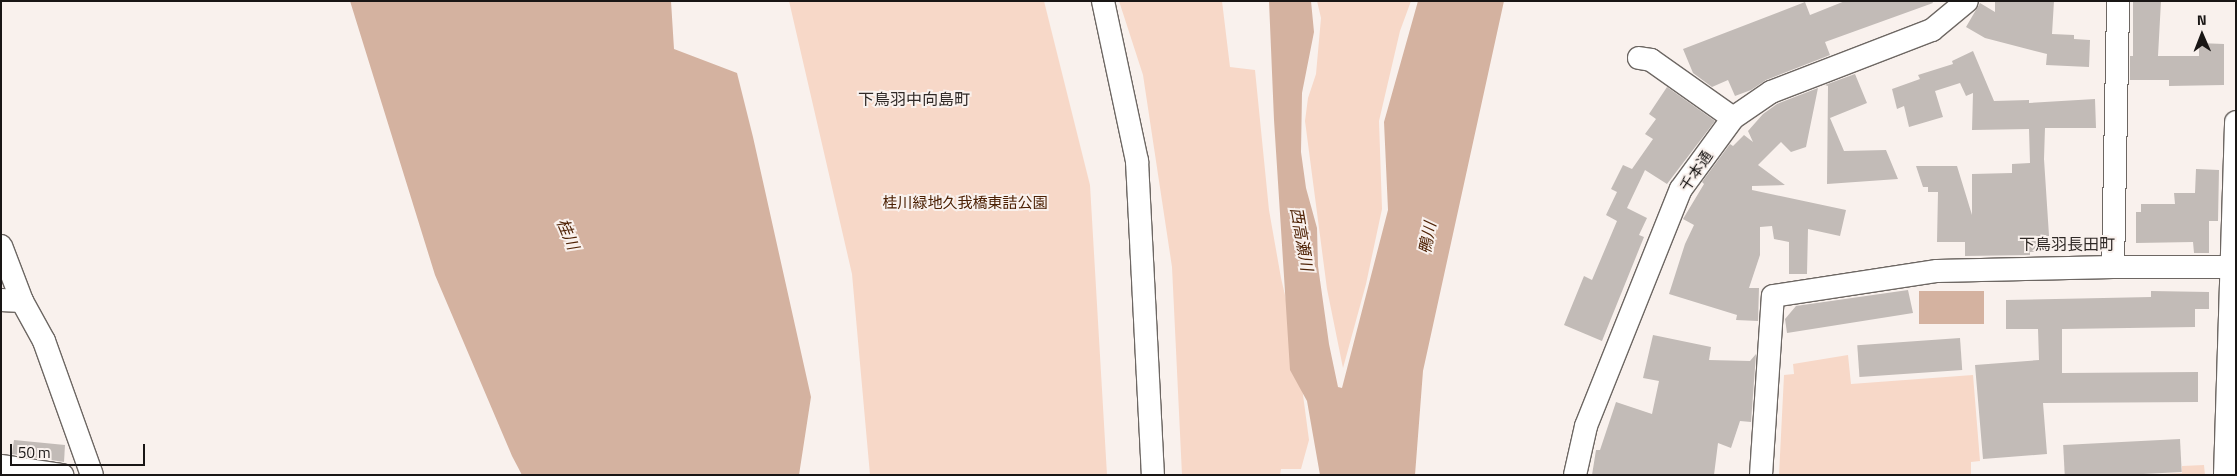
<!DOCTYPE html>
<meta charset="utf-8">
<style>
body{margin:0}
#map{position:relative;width:2237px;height:476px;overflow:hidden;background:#f9f1ed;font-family:"Titillium Web","Noto Sans JP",sans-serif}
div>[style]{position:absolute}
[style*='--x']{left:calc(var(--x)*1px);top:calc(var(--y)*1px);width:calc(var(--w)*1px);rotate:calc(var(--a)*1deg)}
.green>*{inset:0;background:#f7d8c8}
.water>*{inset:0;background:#d4b2a0;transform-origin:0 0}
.building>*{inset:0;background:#c2bbb7;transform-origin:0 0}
.roads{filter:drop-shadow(1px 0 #6d6763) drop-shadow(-1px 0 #6d6763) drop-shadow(0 1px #6d6763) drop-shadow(0 -1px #6d6763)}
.minor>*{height:22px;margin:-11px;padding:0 11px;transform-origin:11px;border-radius:11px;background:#fff}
span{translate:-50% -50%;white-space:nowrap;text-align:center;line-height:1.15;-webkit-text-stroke:4px #f9f1ed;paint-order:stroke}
.street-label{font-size:15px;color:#191615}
.park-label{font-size:15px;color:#4c2104}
.neighbourhood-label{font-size:16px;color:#302a27}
.water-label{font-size:16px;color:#502407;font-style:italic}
.frame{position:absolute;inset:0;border:2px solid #191615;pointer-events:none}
.north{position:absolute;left:2177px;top:10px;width:50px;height:50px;-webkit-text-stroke:4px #f9f1ed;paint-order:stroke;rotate:359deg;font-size:14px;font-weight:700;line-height:20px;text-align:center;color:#191615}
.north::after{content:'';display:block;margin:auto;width:18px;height:22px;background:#191615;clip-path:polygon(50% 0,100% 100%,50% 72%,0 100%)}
.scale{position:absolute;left:10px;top:444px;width:135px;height:22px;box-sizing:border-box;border:2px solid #191615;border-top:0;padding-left:6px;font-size:15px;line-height:18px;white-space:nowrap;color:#191615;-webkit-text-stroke:4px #f9f1ed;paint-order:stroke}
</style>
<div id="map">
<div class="green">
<div style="clip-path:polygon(789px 1px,1044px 1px,1090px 185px,1107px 475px,870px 475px,852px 274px)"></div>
<div style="clip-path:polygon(1119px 1px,1222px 1px,1230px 67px,1255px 70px,1269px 210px,1281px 278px,1296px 342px,1309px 440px,1301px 469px,1281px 469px,1280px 475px,1182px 475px,1172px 267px,1143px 75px)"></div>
<div style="clip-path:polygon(1317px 1px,1411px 1px,1400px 31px,1379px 121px,1382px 209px,1366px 284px,1343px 368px,1327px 289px,1305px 121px,1308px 98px,1316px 74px,1321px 18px)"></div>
<div style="clip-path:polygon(1848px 355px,1851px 384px,1973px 375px,1980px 461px,1971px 462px,1971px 475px,1779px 475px,1784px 375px,1794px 374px,1793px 364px)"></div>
<div style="clip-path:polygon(2204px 465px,2205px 475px,2146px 475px,2182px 473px,2182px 466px)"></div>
</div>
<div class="water">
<div style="clip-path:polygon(350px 1px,671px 1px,674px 49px,737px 73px,753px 137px,811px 397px,799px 475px,522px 475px,512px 456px,435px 275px)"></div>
<div style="clip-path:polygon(1269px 1px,1311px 1px,1314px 32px,1302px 93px,1301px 152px,1306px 188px,1317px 228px,1318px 266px,1329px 344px,1338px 387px,1342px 388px,1388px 210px,1384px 122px,1418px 1px,1504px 1px,1423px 371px,1415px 475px,1320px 475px,1307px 401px,1290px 370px,1274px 120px)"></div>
<div style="left:1919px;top:291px;width:65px;height:33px"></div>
</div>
<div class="building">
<div style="clip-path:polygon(1845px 1px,1932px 1px,1933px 3px,1825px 42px,1830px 55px,1766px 80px,1751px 90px,1735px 96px,1728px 80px,1712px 87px,1693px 73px,1683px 49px,1805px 2px,1810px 15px)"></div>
<div style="clip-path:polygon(1995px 1px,2054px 1px,2052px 34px,2074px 35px,2074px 39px,2090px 40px,2089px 67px,2046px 65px,2047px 54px,1985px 38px,1966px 27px,1980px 3px,1995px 12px)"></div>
<div style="clip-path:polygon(2133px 1px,2161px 1px,2158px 56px,2199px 56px,2199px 43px,2224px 44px,2224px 85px,2169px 86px,2169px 80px,2130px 80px,2130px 56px,2133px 56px)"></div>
<div style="clip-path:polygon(1973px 51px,1994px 101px,2029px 100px,2029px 103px,2095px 99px,2096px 128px,2045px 128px,2044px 159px,2050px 251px,2030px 252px,2030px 255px,1965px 256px,1965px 242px,1937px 242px,1938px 192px,1928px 192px,1928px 187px,1923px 187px,1916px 166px,1957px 166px,1972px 215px,1972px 174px,2012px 173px,2012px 164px,2030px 163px,2029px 129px,1972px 130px,1973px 93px,1966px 96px,1960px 83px,1935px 91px,1943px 117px,1909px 127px,1904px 106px,1897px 109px,1892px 89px,1920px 79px,1918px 75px,1953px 64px,1952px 61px)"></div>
<div style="clip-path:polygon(1855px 74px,1867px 103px,1830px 118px,1844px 151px,1886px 150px,1898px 179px,1827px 184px,1828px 86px,1825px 85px)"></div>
<div style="clip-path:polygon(1667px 87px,1715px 121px,1667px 184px,1645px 170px,1627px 208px,1647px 218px,1639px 235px,1644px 237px,1602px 341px,1564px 325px,1584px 276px,1592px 280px,1617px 221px,1606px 215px,1617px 192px,1611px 189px,1623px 165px,1632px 169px,1653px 139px,1645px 134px,1656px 119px,1649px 114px)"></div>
<div style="clip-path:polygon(1818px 88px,1806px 147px,1791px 152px,1781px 142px,1758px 165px,1785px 185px,1752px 186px,1752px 190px,1846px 210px,1840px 236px,1808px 229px,1807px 274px,1789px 274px,1789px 242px,1774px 239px,1772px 226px,1760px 227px,1760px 255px,1749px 288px,1759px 288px,1758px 321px,1736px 320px,1737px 315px,1669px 294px,1685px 244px,1694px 225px,1683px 219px,1704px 184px,1702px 182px,1730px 144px,1733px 146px,1744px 135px,1753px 142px,1748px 131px,1763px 114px,1777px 104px)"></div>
<div style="clip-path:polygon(2196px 169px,2219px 170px,2218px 221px,2209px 221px,2209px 253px,2194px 253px,2193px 242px,2136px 243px,2136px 212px,2141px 212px,2141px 204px,2175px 204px,2174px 193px,2195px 193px)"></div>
<div style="clip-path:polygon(1908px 290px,1913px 313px,1787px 333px,1785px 319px,1796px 306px)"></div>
<div style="clip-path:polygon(2151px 291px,2209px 292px,2209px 309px,2195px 309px,2195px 327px,2062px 329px,2062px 373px,2198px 372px,2198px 402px,2043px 403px,2047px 454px,1983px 459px,1975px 365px,2039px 360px,2038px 329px,2006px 329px,2006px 300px,2151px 297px)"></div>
<div style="clip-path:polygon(1653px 335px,1711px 347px,1709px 360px,1750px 361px,1756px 354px,1751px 422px,1740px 421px,1731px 448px,1718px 443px,1714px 475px,1592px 475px,1596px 450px,1600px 450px,1616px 402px,1652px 414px,1659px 381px,1643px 378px)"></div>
<div style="left:1960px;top:338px;width:32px;height:103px;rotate:86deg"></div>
<div style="left:2180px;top:439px;width:33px;height:117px;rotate:87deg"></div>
<div style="clip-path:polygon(14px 440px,65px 445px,64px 462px,12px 454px)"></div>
</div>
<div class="roads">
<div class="minor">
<div style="--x:1103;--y:1;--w:164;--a:78"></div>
<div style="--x:1137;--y:161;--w:314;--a:87.1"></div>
<div style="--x:1639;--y:58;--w:12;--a:9"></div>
<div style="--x:1651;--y:60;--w:100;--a:35.3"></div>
<div style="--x:1;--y:246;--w:59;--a:69.1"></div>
<div style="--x:22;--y:301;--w:46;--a:61.2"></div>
<div style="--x:44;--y:341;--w:142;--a:70.3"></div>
<div style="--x:2113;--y:267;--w:266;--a:-88.9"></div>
<div style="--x:1;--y:300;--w:21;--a:3"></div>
<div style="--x:1;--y:466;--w:62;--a:8.4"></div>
<div style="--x:1575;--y:475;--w:50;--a:-77.3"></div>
<div style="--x:1586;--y:426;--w:255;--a:-68.2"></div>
<div style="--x:1681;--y:189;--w:88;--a:-53.8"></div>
<div style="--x:1733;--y:118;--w:46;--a:-34.4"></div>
<div style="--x:1771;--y:92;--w:173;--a:-21.1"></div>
<div style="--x:1932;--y:30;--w:45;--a:-39.6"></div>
<div style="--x:1761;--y:475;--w:179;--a:-86.2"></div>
<div style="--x:1773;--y:296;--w:166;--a:-8.7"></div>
<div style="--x:1937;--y:271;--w:176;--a:-1.3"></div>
<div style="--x:2113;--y:267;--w:117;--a:0"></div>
<div style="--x:2225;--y:475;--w:353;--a:-88.2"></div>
</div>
</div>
<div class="street-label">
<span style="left:1696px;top:171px;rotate:-56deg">千本通</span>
</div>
<div class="park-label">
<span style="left:965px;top:203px">桂川緑地久我橋東詰公園</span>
</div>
<div class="neighbourhood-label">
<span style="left:914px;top:99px">下鳥羽中向島町</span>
<span style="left:2067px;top:244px">下鳥羽長田町</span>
</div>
<div class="water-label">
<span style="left:568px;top:234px;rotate:67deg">桂川</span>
<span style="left:1427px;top:238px;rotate:-79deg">鴨川</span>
<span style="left:1302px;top:239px;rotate:80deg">西高瀬川</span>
</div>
<div class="frame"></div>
<div class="north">N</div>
<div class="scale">50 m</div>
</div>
